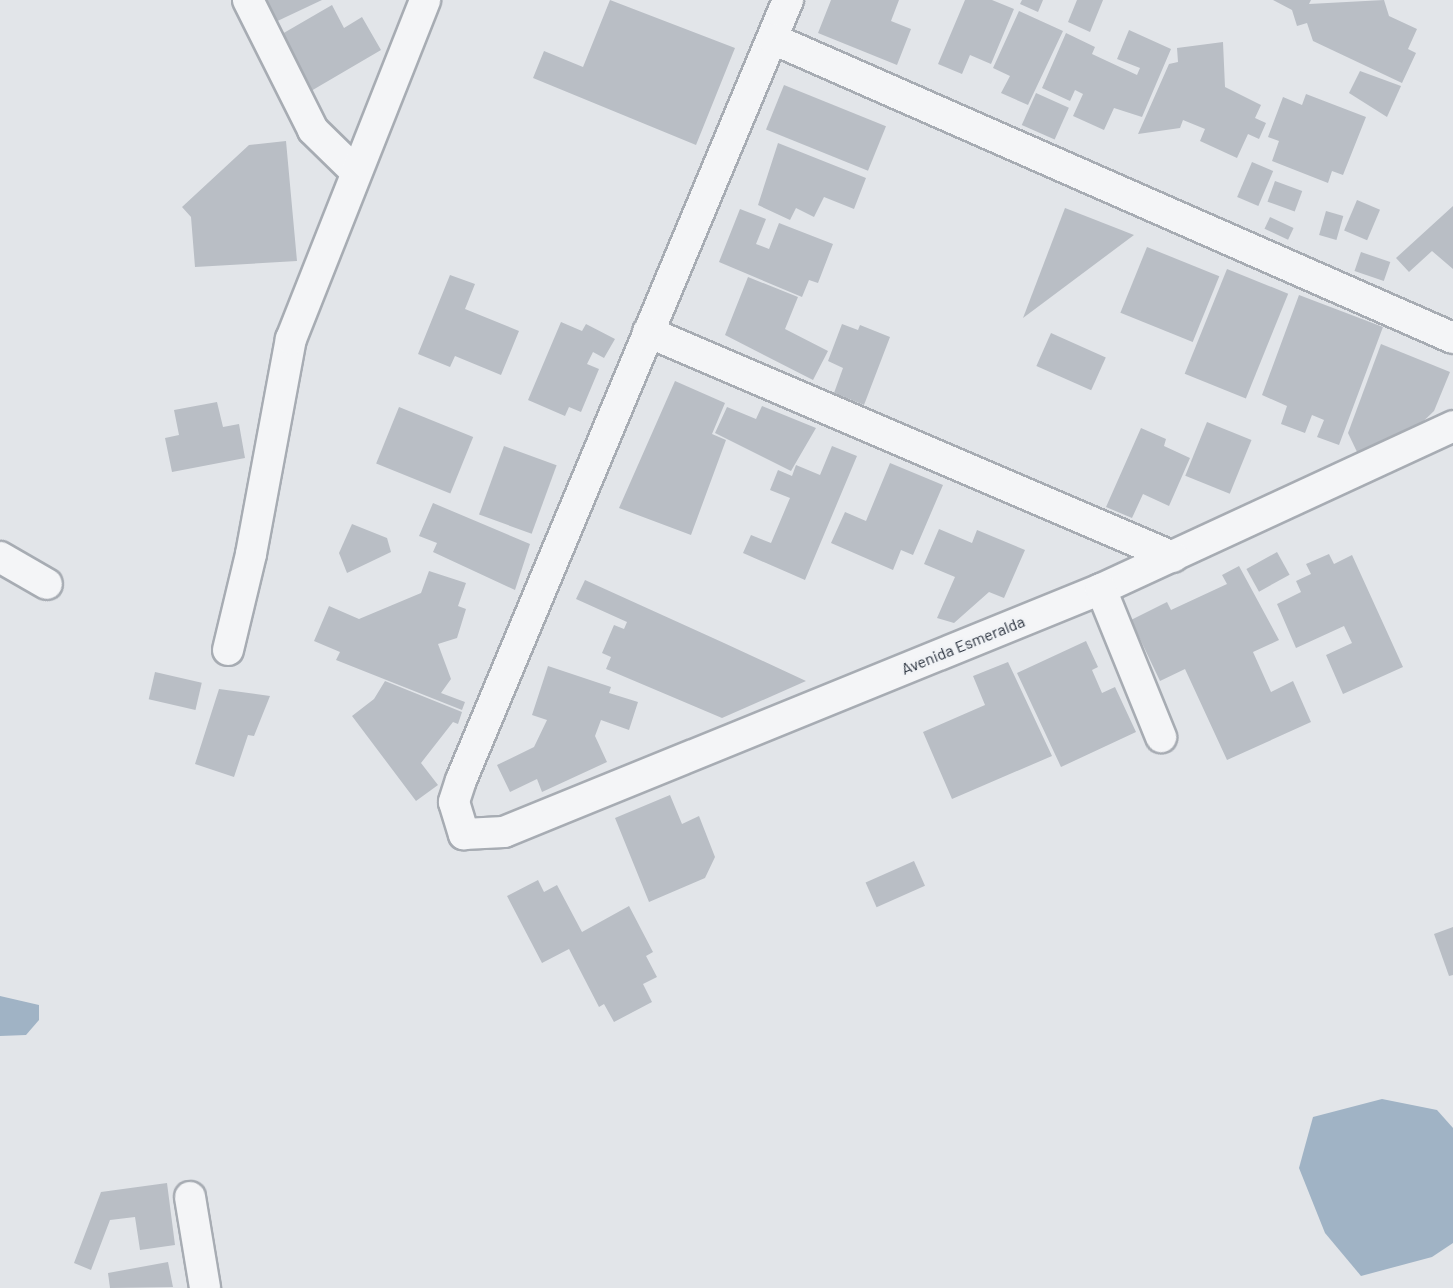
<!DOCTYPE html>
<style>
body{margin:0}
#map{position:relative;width:1453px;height:1288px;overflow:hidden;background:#e2e5e9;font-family:Barlow,sans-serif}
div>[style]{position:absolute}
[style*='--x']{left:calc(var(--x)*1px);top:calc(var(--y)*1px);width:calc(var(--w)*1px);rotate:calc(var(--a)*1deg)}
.water>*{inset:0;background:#a0b3c5}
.building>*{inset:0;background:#b9bec5;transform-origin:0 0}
.roads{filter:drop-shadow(2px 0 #a7acb3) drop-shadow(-2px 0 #a7acb3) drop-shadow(0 2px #a7acb3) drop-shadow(0 -2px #a7acb3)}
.street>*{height:30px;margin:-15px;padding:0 15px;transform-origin:15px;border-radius:15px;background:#f4f5f7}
span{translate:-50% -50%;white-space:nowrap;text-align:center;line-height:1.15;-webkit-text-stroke:5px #f1f3f6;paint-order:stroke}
.street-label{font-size:16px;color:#2b333f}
</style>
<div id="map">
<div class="water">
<div style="clip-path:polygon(0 996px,39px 1005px,39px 1020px,26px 1035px,0 1036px)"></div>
<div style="clip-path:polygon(1382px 1099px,1437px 1110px,1453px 1128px,1453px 1243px,1432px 1257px,1361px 1276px,1325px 1233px,1299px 1168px,1313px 1117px)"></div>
</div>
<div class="building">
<div style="clip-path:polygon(258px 0,322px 0,269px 25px)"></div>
<div style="clip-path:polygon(610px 0,735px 48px,696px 145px,533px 78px,544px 51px,583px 67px)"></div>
<div style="clip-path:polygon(831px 0,899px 0,891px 21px,911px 29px,897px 65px,818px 33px)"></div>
<div style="clip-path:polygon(965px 0,992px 0,1014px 9px,991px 64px,970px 55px,962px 74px,938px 64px)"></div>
<div style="clip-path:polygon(1022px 0,1043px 0,1038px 12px,1020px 4px)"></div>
<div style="clip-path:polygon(1077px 0,1103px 0,1090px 32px,1068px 22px)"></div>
<div style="clip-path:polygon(1273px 0,1311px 0,1309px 4px,1384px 0,1389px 16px,1417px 29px,1408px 49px,1416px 53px,1402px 83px,1313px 41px,1307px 23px,1297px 26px,1292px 10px)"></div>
<div style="clip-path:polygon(332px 5px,344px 28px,362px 17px,381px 50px,311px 91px,282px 34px)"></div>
<div style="clip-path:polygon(1019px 11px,1063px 31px,1028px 105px,1001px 93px,1010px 76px,993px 68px)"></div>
<div style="clip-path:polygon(1129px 30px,1171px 49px,1142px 117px,1114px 108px,1104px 130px,1073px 116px,1083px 94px,1075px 90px,1070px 101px,1042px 88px,1066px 33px,1095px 47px,1092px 54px,1137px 75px,1140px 68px,1117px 59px)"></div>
<div style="clip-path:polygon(1223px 42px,1225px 87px,1261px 105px,1255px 118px,1266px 123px,1259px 139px,1248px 134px,1237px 158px,1200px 141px,1205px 129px,1183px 120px,1180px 128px,1138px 134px,1169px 64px,1178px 62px,1177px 48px)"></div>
<div style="clip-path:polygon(1360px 71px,1401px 86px,1387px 117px,1349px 93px)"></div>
<div style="left:784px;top:85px;width:110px;height:48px;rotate:22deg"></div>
<div style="left:1036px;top:93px;width:36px;height:35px;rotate:24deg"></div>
<div style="clip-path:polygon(1306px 94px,1366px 117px,1343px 175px,1332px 171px,1328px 183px,1272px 161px,1279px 141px,1268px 137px,1283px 97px,1302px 105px)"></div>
<div style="clip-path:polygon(286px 141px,297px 261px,195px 267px,191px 217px,182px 207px,249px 145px)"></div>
<div style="clip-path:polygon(778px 143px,866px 178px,854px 209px,824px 197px,814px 217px,796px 208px,790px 220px,758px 205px)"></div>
<div style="left:1252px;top:162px;width:23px;height:38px;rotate:23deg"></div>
<div style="left:1275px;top:181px;width:29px;height:22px;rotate:20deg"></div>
<div style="left:1357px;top:200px;width:25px;height:33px;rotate:23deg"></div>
<div style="clip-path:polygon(1453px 206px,1453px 269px,1432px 251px,1409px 272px,1396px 258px)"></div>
<div style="clip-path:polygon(1065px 208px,1134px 235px,1023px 318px)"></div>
<div style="clip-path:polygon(740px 209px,766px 219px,756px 244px,769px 249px,779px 223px,833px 244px,818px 283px,809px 280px,802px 297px,719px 262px)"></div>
<div style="left:1326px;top:211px;width:18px;height:25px;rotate:16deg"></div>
<div style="left:1270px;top:217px;width:26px;height:13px;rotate:25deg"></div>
<div style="left:1147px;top:247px;width:78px;height:71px;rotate:22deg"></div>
<div style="left:1361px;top:252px;width:31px;height:20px;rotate:19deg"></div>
<div style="left:1227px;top:269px;width:66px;height:113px;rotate:22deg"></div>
<div style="clip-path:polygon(450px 275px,475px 284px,465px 309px,519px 331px,501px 375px,455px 356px,450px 367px,418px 354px)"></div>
<div style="clip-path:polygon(748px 277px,798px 297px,785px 329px,828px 351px,813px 380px,725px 335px)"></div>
<div style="clip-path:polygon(1299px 295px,1383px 327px,1339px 445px,1317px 437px,1324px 420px,1312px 415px,1305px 433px,1281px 424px,1287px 406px,1262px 395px)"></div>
<div style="clip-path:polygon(561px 322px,582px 331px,586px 324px,615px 339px,604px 358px,593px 352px,587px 364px,599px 369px,581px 412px,569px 407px,565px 416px,528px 400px)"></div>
<div style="clip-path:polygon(842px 324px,858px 330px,860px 325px,890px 337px,864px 405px,834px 393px,843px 368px,828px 361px)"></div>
<div style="left:1051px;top:333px;width:60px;height:36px;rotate:24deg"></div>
<div style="clip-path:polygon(1381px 344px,1450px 372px,1434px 411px,1411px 433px,1358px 454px,1348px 433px)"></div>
<div style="clip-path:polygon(675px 381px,725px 403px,712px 434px,726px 440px,691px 535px,619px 508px)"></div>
<div style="clip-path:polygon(217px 402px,223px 427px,239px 424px,245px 458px,172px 472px,165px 438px,179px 435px,174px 410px)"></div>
<div style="clip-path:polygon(762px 406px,816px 428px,791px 471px,715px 433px,727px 407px,756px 419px)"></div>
<div style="left:399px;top:407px;width:80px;height:61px;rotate:22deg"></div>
<div style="left:1207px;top:422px;width:48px;height:58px;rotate:22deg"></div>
<div style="clip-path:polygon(1141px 428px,1166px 439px,1164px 446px,1190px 458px,1169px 506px,1143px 494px,1132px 518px,1106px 507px)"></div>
<div style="left:504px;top:446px;width:56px;height:73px;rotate:20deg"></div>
<div style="clip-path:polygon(832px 446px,857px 456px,805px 580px,743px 553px,751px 535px,771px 543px,790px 498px,770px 490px,778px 470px,792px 476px,796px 465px,820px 475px)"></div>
<div style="clip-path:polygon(890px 463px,943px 485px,913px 555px,901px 550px,893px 570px,831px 543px,845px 512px,866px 521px)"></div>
<div style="clip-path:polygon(433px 503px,530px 544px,515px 590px,433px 552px,437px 543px,419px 536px)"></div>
<div style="clip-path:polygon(352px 524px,387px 538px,391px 552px,347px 573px,339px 553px)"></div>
<div style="clip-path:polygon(939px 529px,972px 543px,977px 530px,1025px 550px,1004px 598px,989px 592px,954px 623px,937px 618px,955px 577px,924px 564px)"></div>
<div style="left:1277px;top:552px;width:26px;height:35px;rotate:61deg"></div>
<div style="clip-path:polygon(1329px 554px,1334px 564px,1352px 555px,1403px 667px,1343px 694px,1326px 655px,1352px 643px,1344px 626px,1296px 648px,1277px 604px,1301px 592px,1296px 581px,1311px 574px,1306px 564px)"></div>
<div style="clip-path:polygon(1239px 566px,1279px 640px,1253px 652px,1271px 692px,1293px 681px,1311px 722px,1227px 760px,1185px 669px,1160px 681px,1131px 620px,1167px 602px,1171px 610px,1227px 584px,1222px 575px)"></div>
<div style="clip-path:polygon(429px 571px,466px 583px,458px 606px,466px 609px,457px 638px,438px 644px,451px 679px,441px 693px,465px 702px,462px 710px,336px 660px,340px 652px,314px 641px,329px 606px,359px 619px,421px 593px)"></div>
<div style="clip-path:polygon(585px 580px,724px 643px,806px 681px,722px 718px,611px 671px,606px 669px,611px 657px,602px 653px,614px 625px,624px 629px,627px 622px,576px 599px)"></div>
<div style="clip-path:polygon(1086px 641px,1098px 667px,1092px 670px,1102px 693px,1115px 687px,1136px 732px,1061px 767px,1017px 673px)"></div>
<div style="clip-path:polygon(1008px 662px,1052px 756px,952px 799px,923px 732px,985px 705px,973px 676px)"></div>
<div style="clip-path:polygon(548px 666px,611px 687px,609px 693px,638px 702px,629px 730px,601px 720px,595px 736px,607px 762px,542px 792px,537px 779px,510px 792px,497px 765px,534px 747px,547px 720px,532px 715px)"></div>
<div style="left:155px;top:672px;width:48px;height:28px;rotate:13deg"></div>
<div style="clip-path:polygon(385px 681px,462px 712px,458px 724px,453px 722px,421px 763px,438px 785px,416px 801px,352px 716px,374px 699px)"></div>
<div style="clip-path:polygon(219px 689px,270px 696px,254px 736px,248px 735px,234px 777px,195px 764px)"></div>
<div style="clip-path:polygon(670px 795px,682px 824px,699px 816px,715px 857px,705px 878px,649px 902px,615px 818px)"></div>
<div style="left:914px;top:861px;width:27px;height:53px;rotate:66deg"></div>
<div style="clip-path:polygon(538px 880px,544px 892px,557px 885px,582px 932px,629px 906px,653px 952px,646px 956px,657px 977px,643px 984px,652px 1002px,614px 1022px,604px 1004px,599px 1007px,569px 949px,542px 963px,507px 896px)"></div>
<div style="clip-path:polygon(1453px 927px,1453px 975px,1449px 976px,1434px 934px)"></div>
<div style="clip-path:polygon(167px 1183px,175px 1245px,140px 1250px,135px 1217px,110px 1220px,91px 1270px,74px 1263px,101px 1192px)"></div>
<div style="clip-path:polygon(168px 1262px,173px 1287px,110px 1288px,108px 1273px)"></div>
</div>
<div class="roads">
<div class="street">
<div style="--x:248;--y:0;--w:145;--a:63.4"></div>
<div style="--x:313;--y:130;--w:59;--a:44.3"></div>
<div style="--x:788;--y:0;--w:846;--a:112.74"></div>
<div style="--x:461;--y:780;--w:23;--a:108"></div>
<div style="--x:454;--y:802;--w:34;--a:73"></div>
<div style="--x:464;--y:834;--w:40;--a:-2.9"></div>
<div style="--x:504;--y:832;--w:645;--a:-22.15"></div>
<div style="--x:1101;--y:589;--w:388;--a:-24.8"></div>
<div style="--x:773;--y:39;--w:743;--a:23.74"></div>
<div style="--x:648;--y:332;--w:571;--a:23.2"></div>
<div style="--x:0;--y:557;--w:54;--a:29.9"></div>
<div style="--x:1101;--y:589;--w:160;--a:67.9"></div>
<div style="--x:228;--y:650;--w:99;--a:-76.5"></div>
<div style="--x:251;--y:554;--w:219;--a:-79.5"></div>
<div style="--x:291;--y:339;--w:365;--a:-68.4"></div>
<div style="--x:190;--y:1197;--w:92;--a:80.6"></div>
</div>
</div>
<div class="street-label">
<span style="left:963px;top:645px;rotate:-22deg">Avenida Esmeralda</span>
</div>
</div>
